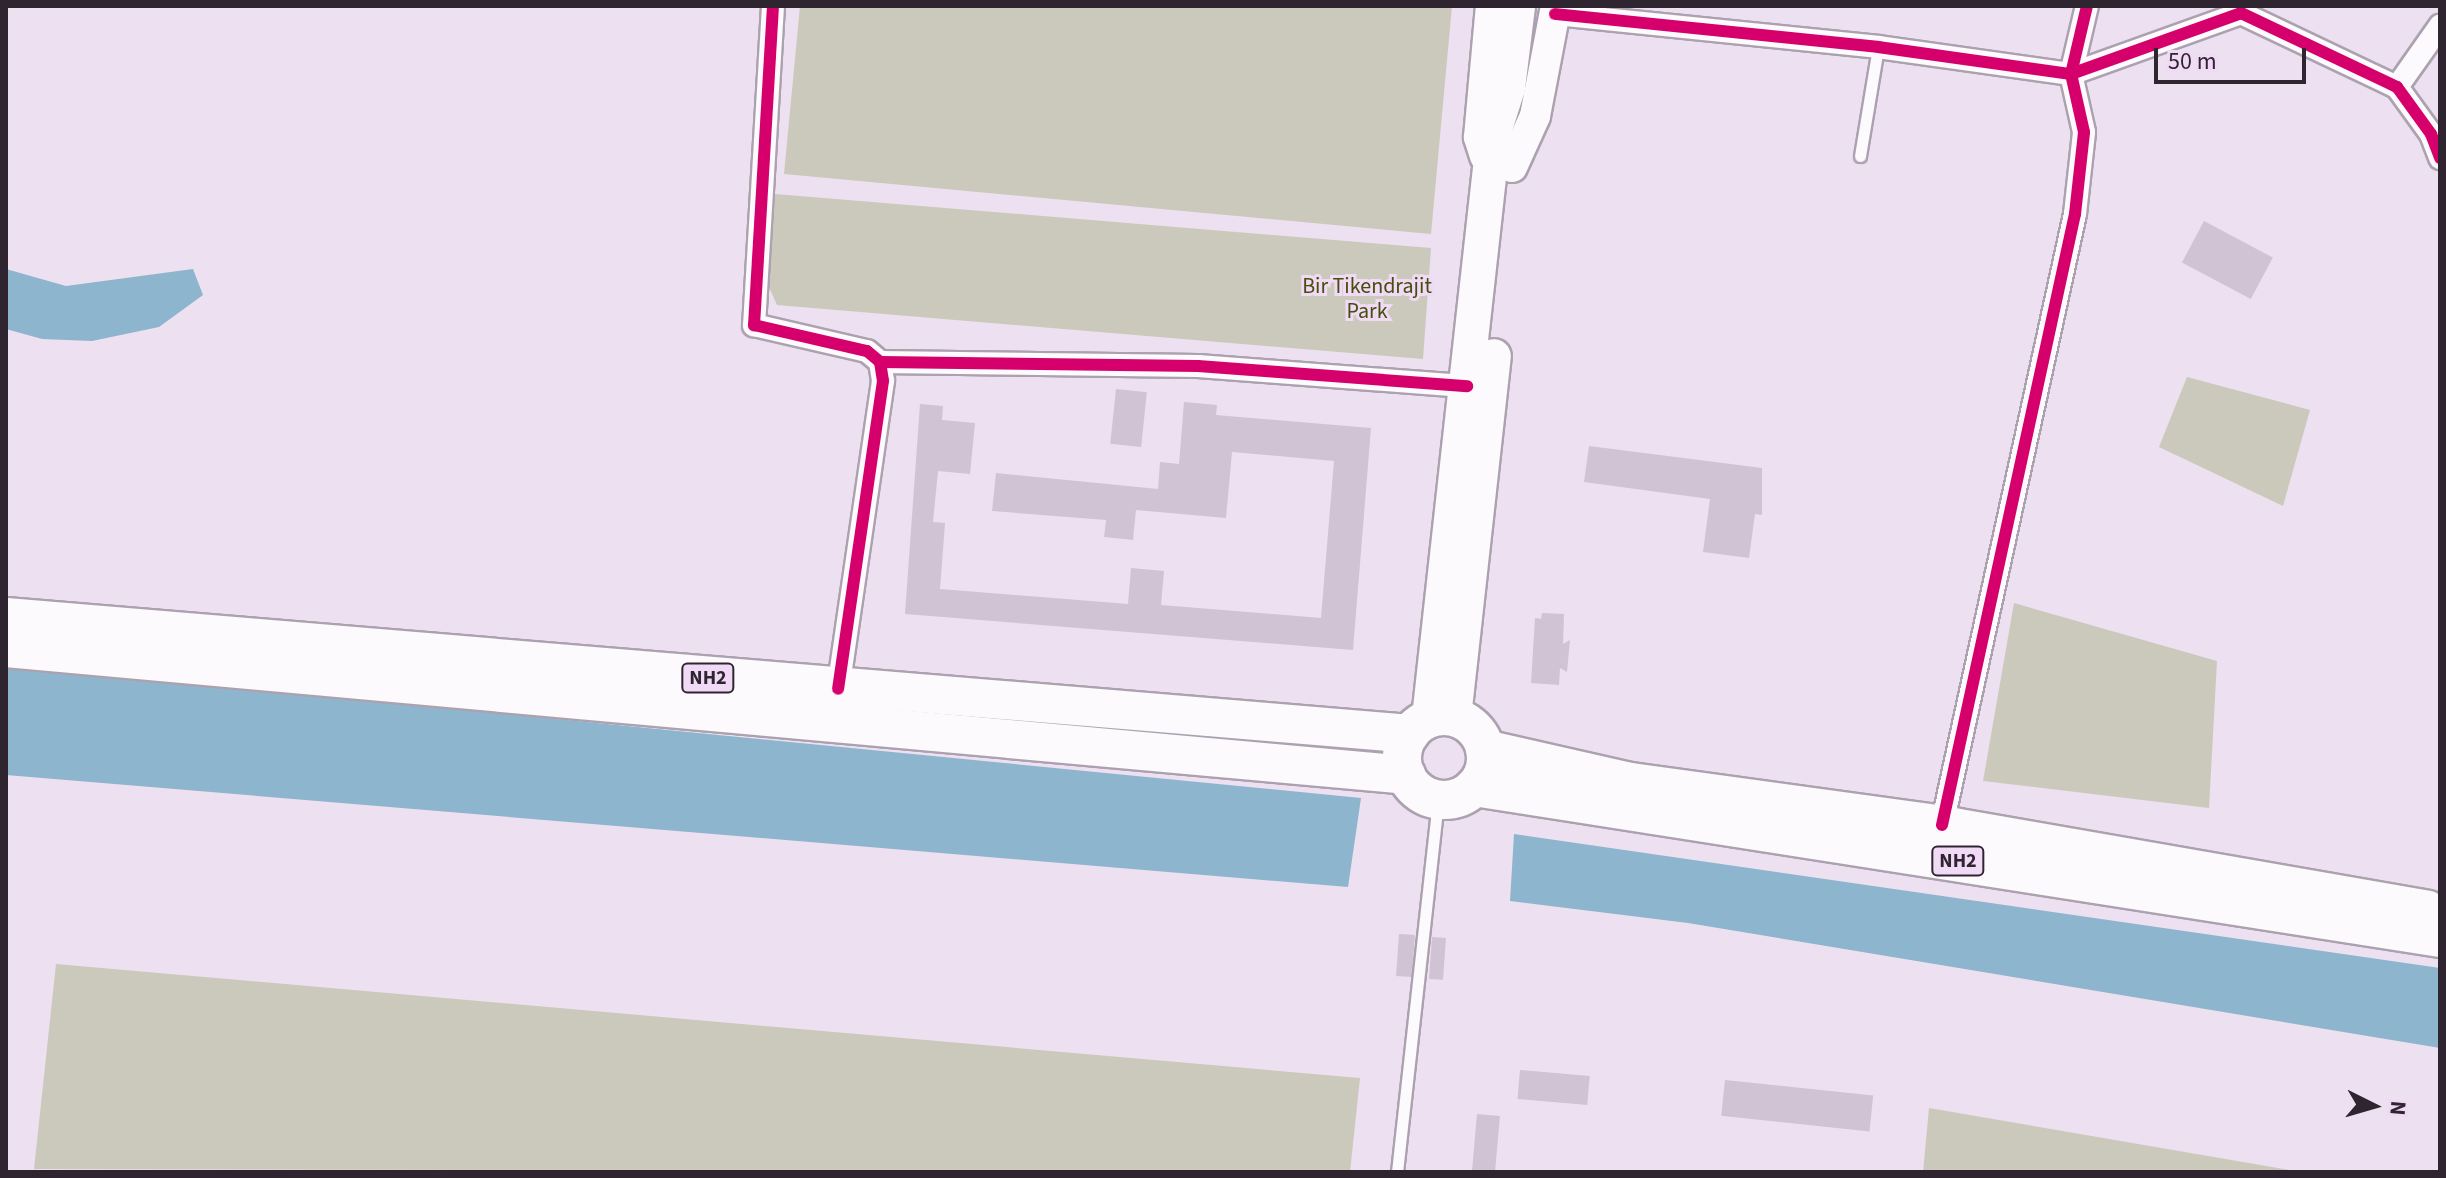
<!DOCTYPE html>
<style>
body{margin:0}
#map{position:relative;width:2446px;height:1178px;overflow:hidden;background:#ede0f0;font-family:"Source Sans 3",sans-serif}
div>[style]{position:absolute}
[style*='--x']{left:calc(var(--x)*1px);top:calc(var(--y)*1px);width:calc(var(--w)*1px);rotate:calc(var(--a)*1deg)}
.green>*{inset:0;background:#cbc9bb}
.water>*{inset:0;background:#8db5ce}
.building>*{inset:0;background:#d0c3d3;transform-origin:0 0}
.roads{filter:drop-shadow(2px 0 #aca2af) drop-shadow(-2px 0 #aca2af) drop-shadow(0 2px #aca2af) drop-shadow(0 -2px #aca2af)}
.lane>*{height:11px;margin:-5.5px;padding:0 5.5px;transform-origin:5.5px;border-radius:5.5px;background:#fcfafd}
.street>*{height:22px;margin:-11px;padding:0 11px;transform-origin:11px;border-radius:11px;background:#fcfafd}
.secondary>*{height:30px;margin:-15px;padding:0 15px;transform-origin:15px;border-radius:15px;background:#fcfafd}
.primary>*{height:34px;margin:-17px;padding:0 17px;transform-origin:17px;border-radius:17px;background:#fcfafd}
.highway>*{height:38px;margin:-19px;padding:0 19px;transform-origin:19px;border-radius:19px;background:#fcfafd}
.highway>.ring{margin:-19px;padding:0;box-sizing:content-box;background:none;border:38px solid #fcfafd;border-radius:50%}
.cycleway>*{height:12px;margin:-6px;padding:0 6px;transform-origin:6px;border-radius:6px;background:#d6006c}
span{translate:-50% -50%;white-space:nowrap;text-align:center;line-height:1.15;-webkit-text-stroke:6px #f1daf6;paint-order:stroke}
.shield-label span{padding:2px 6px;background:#f1daf6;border:2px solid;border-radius:6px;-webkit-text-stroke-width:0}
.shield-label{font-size:20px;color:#2e2530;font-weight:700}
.park-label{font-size:22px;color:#464e0b}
.frame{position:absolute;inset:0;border:8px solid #2e2530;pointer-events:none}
.north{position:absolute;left:2334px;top:1066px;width:80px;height:80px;-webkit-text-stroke:6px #f1daf6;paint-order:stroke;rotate:95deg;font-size:22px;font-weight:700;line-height:32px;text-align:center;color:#2e2530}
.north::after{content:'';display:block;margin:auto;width:28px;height:36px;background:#2e2530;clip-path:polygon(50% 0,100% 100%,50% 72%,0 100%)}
.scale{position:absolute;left:2154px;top:48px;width:152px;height:36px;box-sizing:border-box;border:4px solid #2e2530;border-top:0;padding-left:10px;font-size:24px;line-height:28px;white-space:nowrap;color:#2e2530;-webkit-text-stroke:6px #f1daf6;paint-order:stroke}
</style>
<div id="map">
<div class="green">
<div style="clip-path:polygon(800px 6px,1452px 6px,1431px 234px,784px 174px)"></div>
<div style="clip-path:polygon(775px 194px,1431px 248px,1423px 359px,777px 305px,768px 285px)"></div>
<div style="clip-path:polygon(2187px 377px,2310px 410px,2283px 506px,2159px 447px)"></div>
<div style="clip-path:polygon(2014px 603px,2217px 661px,2209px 808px,1983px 781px)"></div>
<div style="clip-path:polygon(56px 964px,1360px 1078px,1350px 1172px,34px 1169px)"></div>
<div style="clip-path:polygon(1929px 1108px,2301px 1172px,1923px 1172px)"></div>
</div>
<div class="water">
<div style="clip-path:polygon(6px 269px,66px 286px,193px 269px,203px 295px,159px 327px,92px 341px,42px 339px,6px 329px)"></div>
<div style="clip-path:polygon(6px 665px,1361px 798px,1348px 887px,6px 775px)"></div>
<div style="clip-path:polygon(1514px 834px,2440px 968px,2440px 1048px,1688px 923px,1510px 901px)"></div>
</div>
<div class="building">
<div style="left:2204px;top:221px;width:78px;height:47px;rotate:28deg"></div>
<div style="left:1116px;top:389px;width:31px;height:55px;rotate:6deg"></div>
<div style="clip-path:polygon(1184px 402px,1217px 405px,1216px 415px,1371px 428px,1353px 650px,905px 614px,920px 404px,943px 406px,942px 420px,975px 423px,970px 474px,938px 471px,933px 522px,945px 523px,940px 589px,1128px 604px,1131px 568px,1164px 571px,1161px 605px,1321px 618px,1334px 461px,1232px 452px,1226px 518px,1136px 510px,1133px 540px,1104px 537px,1106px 520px,992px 511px,996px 473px,1158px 489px,1160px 462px,1179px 464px)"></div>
<div style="clip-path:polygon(1589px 446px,1762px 468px,1762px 515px,1755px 514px,1749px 558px,1703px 552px,1710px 499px,1584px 482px)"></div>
<div style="clip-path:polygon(1542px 613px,1564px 614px,1563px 644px,1570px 640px,1567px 672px,1560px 668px,1559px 685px,1531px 683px,1535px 618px,1541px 619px)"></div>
<div style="left:1399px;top:934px;width:16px;height:42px;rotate:4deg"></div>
<div style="left:1432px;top:937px;width:14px;height:42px;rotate:4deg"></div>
<div style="left:1520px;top:1070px;width:70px;height:29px;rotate:5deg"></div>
<div style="left:1725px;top:1080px;width:149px;height:36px;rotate:6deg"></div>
<div style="left:1477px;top:1114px;width:23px;height:58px;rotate:5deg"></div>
</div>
<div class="roads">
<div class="lane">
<div style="--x:1860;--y:156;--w:110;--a:-80.6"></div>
<div style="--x:1397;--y:1172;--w:374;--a:-83.7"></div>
</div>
<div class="street">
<div style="--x:773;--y:6;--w:320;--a:93.4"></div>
<div style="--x:754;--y:325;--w:116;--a:13"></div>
<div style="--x:867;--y:351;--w:17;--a:40"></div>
<div style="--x:880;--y:362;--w:19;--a:81"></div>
<div style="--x:883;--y:381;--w:311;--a:98.3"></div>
<div style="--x:1555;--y:14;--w:325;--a:5.8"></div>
<div style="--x:1878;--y:47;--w:195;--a:8"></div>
<div style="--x:2071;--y:74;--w:181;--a:-19.7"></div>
<div style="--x:2241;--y:13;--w:173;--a:25.4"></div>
<div style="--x:2397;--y:87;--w:58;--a:54.1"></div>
<div style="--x:2431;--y:134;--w:26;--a:69"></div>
<div style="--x:2397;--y:87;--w:75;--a:-54.8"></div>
<div style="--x:880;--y:362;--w:318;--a:0.7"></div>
<div style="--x:1198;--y:366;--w:270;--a:4.3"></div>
<div style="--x:1942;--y:825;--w:625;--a:-77.72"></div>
<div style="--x:2075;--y:214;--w:82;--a:-83.7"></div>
<div style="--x:2084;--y:132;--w:59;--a:-102.6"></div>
<div style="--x:2071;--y:74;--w:70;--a:-76.8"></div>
</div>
<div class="secondary">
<div style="--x:1485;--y:156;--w:20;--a:-108"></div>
<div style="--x:1479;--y:137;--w:132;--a:-84.8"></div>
<div style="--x:1512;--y:167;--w:56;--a:-65.7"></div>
<div style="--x:1535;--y:116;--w:112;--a:-79.2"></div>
</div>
<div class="primary">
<div style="--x:1454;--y:717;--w:363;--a:-83.7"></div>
<div style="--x:1429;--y:718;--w:590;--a:-83.67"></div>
<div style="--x:1494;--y:132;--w:46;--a:-72.3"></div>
<div style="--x:1508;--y:88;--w:83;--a:-83"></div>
</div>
<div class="highway">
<div style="--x:6;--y:617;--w:1409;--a:4.76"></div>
<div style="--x:6;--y:648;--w:1406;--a:5.18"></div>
<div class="ring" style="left:1402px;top:716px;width:46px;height:46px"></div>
<div style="--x:1485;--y:749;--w:149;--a:12.8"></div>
<div style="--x:1630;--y:782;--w:315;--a:7.8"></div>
<div style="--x:1942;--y:825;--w:493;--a:9.9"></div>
<div style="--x:1474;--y:787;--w:978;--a:8.88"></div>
</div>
</div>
<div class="cycleway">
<div style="--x:773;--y:6;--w:320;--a:93.4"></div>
<div style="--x:754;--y:325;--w:116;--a:13"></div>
<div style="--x:867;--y:351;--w:17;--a:40"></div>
<div style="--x:880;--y:362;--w:19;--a:81"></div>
<div style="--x:883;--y:381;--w:311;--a:98.3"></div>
<div style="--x:1555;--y:14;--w:325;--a:5.8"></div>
<div style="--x:1878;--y:47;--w:195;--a:8"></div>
<div style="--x:2071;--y:74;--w:181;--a:-19.7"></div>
<div style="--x:2241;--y:13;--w:173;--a:25.4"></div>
<div style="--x:2397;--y:87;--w:58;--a:54.1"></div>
<div style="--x:2431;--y:134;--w:26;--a:69"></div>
<div style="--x:880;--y:362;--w:318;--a:0.7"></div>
<div style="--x:1198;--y:366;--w:270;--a:4.3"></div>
<div style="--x:1942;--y:825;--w:625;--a:-77.72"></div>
<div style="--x:2075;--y:214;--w:82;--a:-83.7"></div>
<div style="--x:2084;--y:132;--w:59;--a:-102.6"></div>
<div style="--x:2071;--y:74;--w:70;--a:-76.8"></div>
</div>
<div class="shield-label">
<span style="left:708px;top:678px">NH2</span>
<span style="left:1958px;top:861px">NH2</span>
</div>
<div class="park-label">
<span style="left:1367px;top:299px">Bir Tikendrajit<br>Park</span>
</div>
<div class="frame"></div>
<div class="north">N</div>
<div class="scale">50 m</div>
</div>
